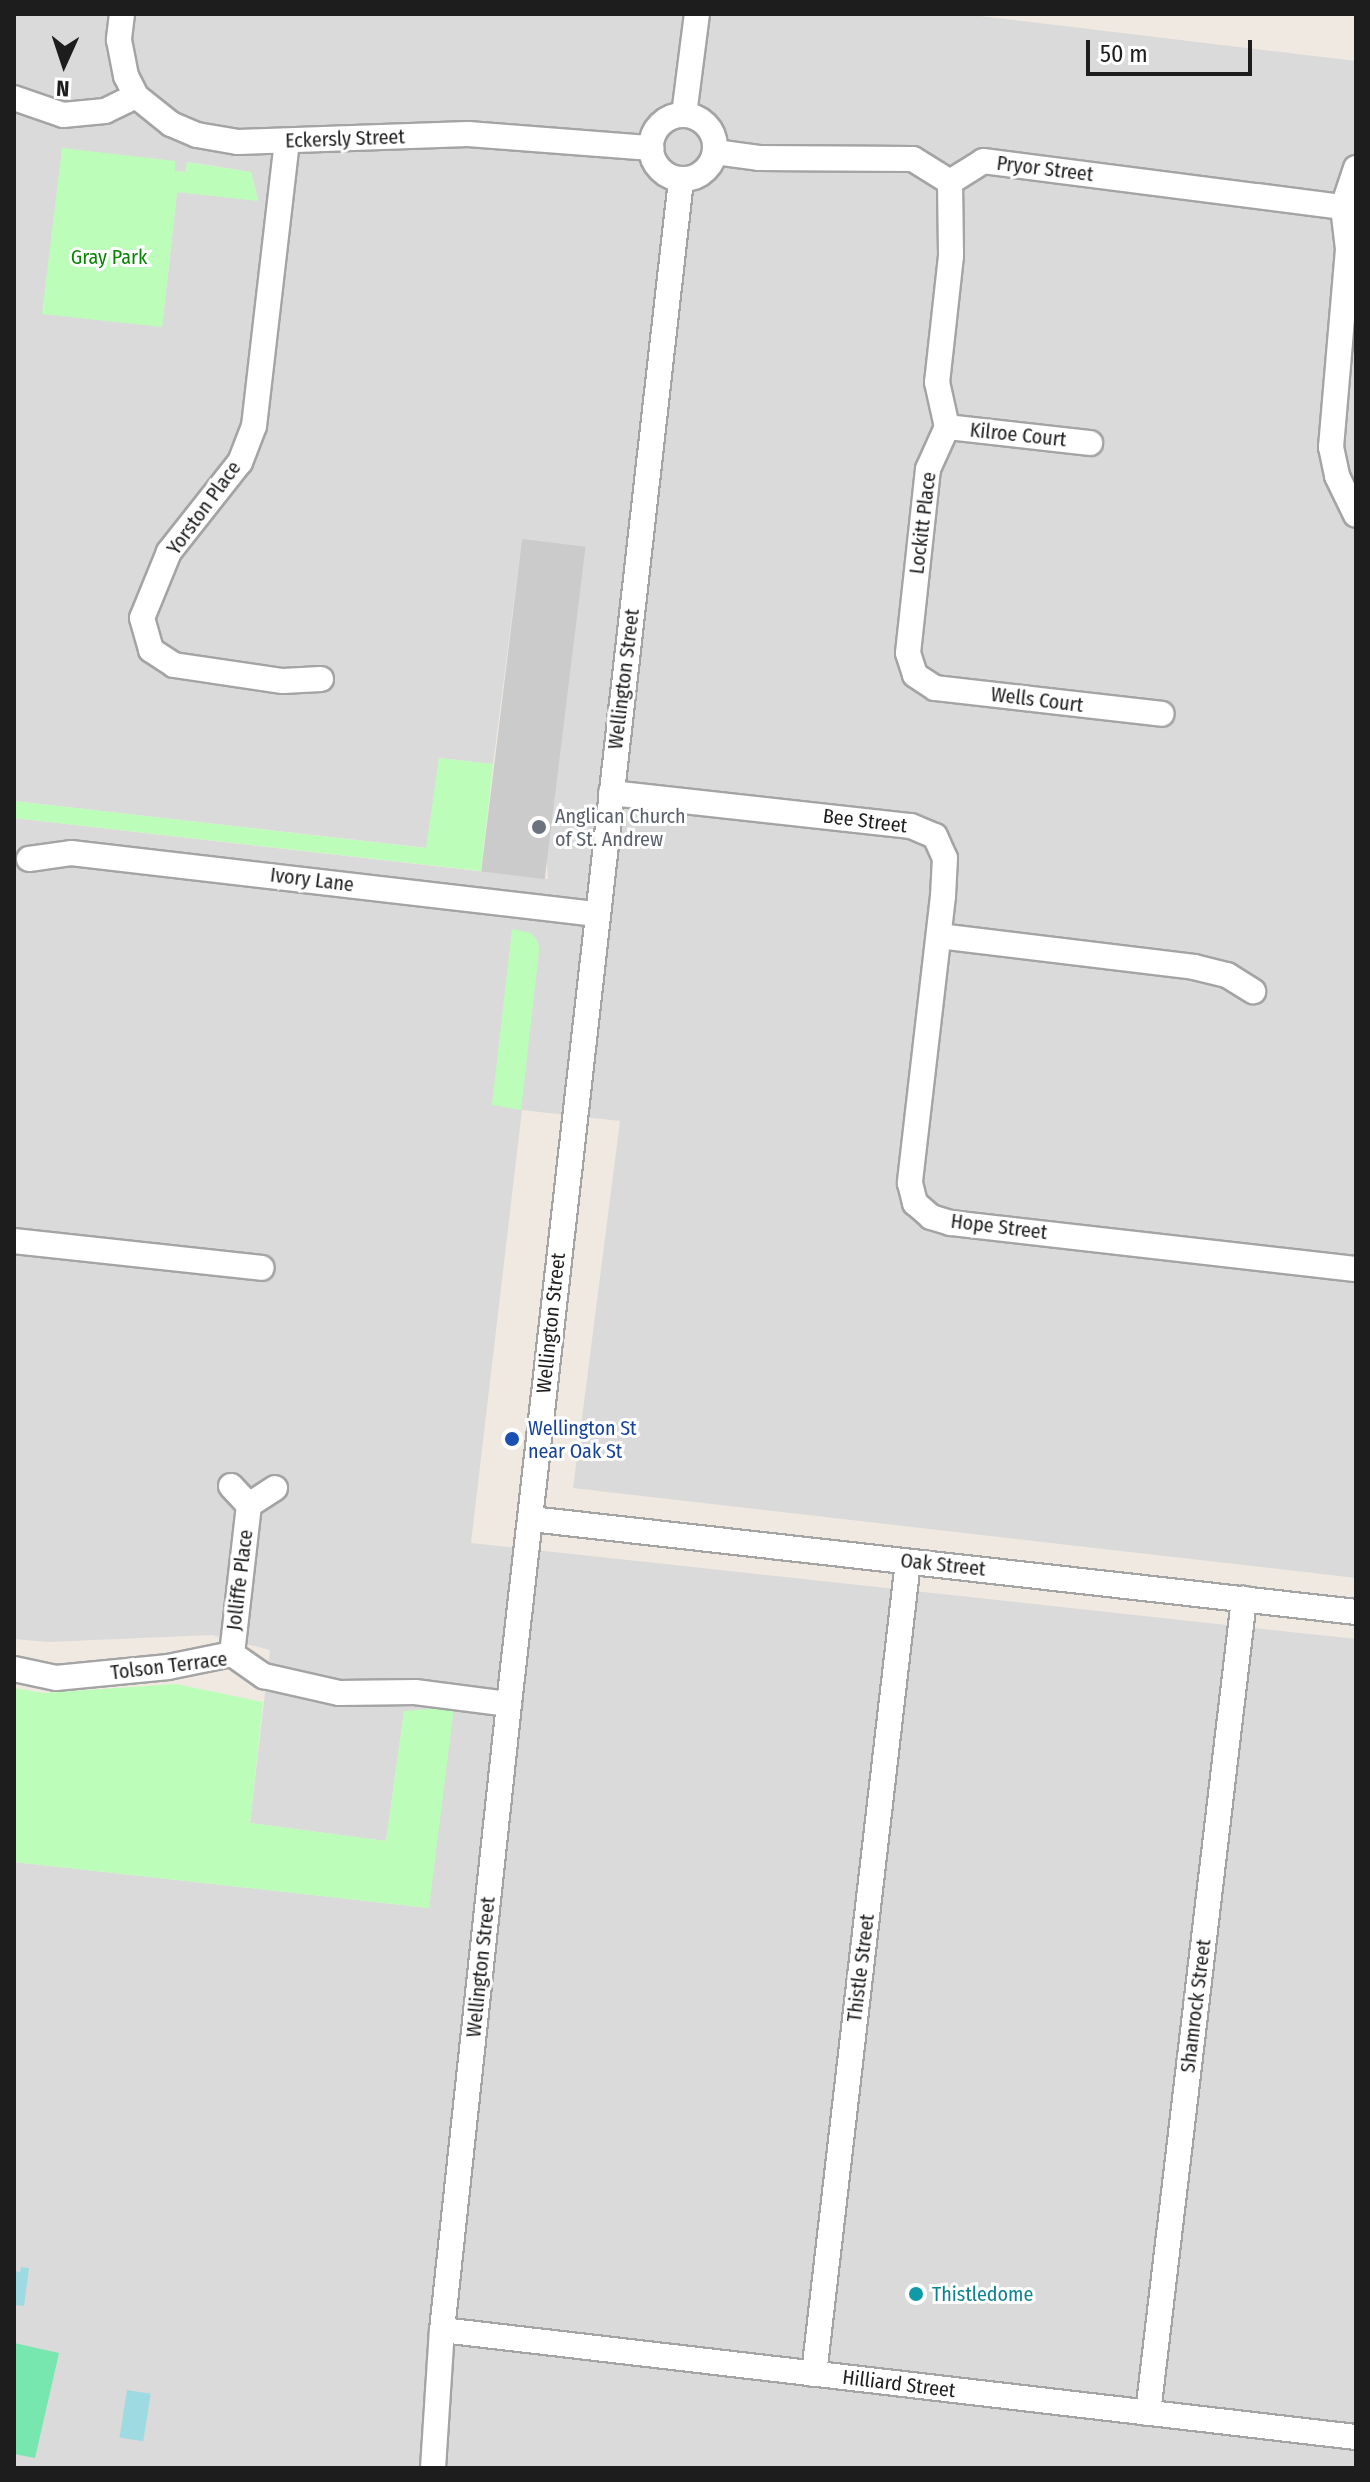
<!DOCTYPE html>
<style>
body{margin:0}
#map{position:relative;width:1370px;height:2482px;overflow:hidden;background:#efe9e1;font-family:"Fira Sans Condensed",sans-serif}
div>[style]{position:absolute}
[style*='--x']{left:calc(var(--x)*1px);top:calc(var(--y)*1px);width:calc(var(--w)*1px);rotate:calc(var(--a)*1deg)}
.residential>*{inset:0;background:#dbdada}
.religious>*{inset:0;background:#cbcbcb;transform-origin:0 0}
.park>*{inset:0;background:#bcfeb9}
.pitch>*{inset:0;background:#78e6af}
.water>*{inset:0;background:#9edae1;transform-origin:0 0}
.roads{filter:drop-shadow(2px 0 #a4a4a4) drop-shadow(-2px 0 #a4a4a4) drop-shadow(0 2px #a4a4a4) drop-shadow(0 -2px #a4a4a4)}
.street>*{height:24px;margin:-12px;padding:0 12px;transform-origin:12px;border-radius:12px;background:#fff}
.street>.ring{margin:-12px;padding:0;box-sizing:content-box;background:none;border:24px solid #fff;border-radius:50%}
.dots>*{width:22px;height:22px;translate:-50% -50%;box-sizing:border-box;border:4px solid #fff;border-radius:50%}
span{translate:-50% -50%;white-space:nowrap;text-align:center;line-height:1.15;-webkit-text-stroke:6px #fff;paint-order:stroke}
.street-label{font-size:20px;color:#1d1d1d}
.park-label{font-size:20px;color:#068402}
.worship-label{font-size:20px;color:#5b616d}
.left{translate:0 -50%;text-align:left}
.transit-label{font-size:20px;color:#164399}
.culture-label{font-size:20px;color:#0d838f}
.frame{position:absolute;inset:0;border:16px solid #1d1d1d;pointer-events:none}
.north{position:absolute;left:24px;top:24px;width:80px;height:80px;-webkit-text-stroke:6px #fff;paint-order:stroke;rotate:183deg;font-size:22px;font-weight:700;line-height:32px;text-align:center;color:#1d1d1d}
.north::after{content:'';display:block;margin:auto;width:28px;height:36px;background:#1d1d1d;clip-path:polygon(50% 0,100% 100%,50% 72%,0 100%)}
.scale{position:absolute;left:1086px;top:40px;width:166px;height:36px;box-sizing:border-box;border:4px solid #1d1d1d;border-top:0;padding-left:10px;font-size:24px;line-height:28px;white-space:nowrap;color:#1d1d1d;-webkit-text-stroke:6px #fff;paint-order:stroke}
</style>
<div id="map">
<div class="residential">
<div style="clip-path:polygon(evenodd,14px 14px,964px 14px,1356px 61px,1356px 1578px,573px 1488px,620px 1121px,522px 1110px,471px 1543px,1356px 1639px,1356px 2468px,14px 2468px,14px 1862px,429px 1908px,404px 1712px,386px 1841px,250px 1823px,270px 1650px,212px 1635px,48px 1642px,14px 1639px,14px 818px,548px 879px,522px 539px,493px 764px,439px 758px,427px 848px,14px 801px,14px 14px,174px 160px,174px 171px,185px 172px,188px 162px,251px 172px,258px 200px,177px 192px,162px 327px,174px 160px)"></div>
</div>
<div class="religious">
<div style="left:522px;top:539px;width:64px;height:335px;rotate:7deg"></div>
</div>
<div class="park">
<div style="clip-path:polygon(62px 148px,175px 161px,175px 171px,185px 172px,187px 162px,251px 172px,258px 201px,177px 192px,162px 327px,42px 314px)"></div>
<div style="clip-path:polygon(439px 758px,493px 764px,481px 871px,14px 818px,14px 801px,426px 848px)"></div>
<div style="clip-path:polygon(512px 929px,531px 933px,538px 942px,539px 951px,521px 1110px,492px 1105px)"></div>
<div style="clip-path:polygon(176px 1684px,263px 1702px,250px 1823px,386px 1841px,404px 1711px,454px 1707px,429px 1908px,14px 1862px,14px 1688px,44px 1693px)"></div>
</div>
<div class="pitch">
<div style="clip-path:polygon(14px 2343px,59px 2353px,35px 2458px,14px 2454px)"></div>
</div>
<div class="water">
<div style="clip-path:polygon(21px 2267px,29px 2268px,24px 2306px,14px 2305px,14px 2271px,20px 2272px)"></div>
<div style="left:127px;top:2390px;width:24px;height:48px;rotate:9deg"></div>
</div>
<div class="roads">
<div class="street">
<div style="--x:122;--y:14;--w:26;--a:97"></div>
<div style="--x:119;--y:40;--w:37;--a:79"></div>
<div style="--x:126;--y:76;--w:22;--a:63"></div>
<div style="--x:136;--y:96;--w:45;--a:38.7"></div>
<div style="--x:171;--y:124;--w:28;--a:23"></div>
<div style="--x:197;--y:135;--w:42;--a:9.7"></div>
<div style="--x:238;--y:142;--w:230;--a:-2"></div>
<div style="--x:468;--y:134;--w:184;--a:4.4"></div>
<div style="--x:14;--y:98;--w:52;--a:19.1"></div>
<div style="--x:63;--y:115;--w:42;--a:-5.4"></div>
<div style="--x:105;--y:111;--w:34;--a:-26"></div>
<div class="ring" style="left:651px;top:115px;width:40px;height:40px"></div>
<div style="--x:684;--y:115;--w:102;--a:-82.7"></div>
<div style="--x:287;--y:141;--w:287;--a:96.6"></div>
<div style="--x:254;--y:426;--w:39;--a:111"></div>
<div style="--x:240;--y:462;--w:115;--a:128.3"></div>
<div style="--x:169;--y:552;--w:71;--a:112.2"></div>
<div style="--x:142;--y:618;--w:33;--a:74"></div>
<div style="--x:151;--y:650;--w:27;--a:33"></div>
<div style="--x:174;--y:665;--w:110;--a:8.4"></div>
<div style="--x:283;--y:681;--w:38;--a:-3"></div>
<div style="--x:715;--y:152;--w:44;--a:7.8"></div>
<div style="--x:759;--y:158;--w:154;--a:0.4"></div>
<div style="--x:913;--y:159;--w:44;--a:31.9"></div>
<div style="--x:950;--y:182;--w:39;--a:-32"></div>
<div style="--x:983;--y:161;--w:363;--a:7.3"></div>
<div style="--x:1356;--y:168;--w:41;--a:108.4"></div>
<div style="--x:1343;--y:207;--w:42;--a:83.2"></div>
<div style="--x:1348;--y:249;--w:199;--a:94.9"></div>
<div style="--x:1331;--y:447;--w:30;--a:78"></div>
<div style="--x:1337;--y:476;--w:43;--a:64"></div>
<div style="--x:950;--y:182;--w:74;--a:89.2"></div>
<div style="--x:951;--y:256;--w:127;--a:96.3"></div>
<div style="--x:937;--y:382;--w:46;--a:77.5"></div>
<div style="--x:947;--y:427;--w:46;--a:114.3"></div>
<div style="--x:928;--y:469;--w:185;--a:96.2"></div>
<div style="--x:908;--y:653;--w:23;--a:72"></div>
<div style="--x:915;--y:675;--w:24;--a:33"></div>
<div style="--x:935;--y:688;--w:228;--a:6.5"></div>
<div style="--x:947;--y:427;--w:144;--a:6.4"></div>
<div style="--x:611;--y:793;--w:302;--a:6.3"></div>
<div style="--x:911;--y:826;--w:26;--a:23"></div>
<div style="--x:935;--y:836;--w:24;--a:66"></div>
<div style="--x:945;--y:858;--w:38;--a:93"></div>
<div style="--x:943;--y:896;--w:289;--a:96.6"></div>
<div style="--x:910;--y:1183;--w:21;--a:76"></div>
<div style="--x:915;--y:1203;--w:21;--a:41"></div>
<div style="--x:931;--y:1217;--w:21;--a:17"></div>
<div style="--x:951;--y:1223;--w:408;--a:6.5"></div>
<div style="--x:29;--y:859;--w:42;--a:-8.1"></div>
<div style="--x:71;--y:853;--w:529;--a:6.63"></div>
<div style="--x:939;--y:936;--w:257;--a:6.9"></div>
<div style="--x:1194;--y:967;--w:34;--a:14"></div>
<div style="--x:1227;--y:975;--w:31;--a:32"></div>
<div style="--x:14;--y:1241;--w:249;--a:6.2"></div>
<div style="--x:231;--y:1486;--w:26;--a:47"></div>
<div style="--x:249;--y:1505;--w:31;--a:-33"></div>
<div style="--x:531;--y:1519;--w:830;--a:6.43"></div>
<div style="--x:232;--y:1654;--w:150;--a:-83.5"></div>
<div style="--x:14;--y:1669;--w:43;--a:12.1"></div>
<div style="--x:56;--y:1678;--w:113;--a:-5.6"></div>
<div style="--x:168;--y:1667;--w:65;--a:-11.5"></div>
<div style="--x:232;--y:1654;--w:39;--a:35"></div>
<div style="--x:264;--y:1676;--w:77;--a:12.8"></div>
<div style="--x:339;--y:1693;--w:76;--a:-0.8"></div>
<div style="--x:415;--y:1692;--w:95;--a:7.3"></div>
<div style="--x:442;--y:2330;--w:920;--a:6.68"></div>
<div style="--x:814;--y:2374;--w:817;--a:-83.4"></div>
<div style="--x:1148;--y:2413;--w:820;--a:-83.27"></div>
<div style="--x:433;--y:2468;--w:138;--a:-86.3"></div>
<div style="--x:442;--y:2330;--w:630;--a:-83.89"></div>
<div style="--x:509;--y:1704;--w:1534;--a:-83.56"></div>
</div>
</div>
<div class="dots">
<div style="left:539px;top:827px;background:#6b7280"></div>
<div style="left:512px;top:1439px;background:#1a4fb4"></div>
<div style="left:916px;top:2294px;background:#0f9aa8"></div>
</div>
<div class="street-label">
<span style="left:345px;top:139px;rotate:-2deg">Eckersly Street</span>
<span style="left:1045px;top:169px;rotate:7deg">Pryor Street</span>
<span style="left:1018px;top:435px;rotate:6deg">Kilroe Court</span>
<span style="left:204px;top:508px;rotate:-54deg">Yorston Place</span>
<span style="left:923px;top:523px;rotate:-83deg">Lockitt Place</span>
<span style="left:624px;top:679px;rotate:-83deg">Wellington Street</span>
<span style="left:1037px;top:700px;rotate:7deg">Wells Court</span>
<span style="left:865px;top:821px;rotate:7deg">Bee Street</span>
<span style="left:312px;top:880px;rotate:7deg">Ivory Lane</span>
<span style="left:999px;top:1227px;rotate:7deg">Hope Street</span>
<span style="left:551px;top:1323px;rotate:-84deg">Wellington Street</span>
<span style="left:943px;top:1565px;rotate:6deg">Oak Street</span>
<span style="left:240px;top:1580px;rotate:-83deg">Jolliffe Place</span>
<span style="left:169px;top:1666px;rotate:-7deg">Tolson Terrace</span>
<span style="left:481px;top:1967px;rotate:-84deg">Wellington Street</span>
<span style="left:861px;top:1968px;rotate:-83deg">Thistle Street</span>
<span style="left:1196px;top:2006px;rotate:-83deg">Shamrock Street</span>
<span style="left:899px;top:2384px;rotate:7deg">Hilliard Street</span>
</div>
<div class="park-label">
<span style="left:109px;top:257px">Gray Park</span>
</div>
<div class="worship-label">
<span class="left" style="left:555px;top:828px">Anglican Church<br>of St. Andrew</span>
</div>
<div class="transit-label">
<span class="left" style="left:528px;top:1440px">Wellington St<br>near Oak St</span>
</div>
<div class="culture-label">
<span class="left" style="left:932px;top:2294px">Thistledome</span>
</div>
<div class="frame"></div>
<div class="north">N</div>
<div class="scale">50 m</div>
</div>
